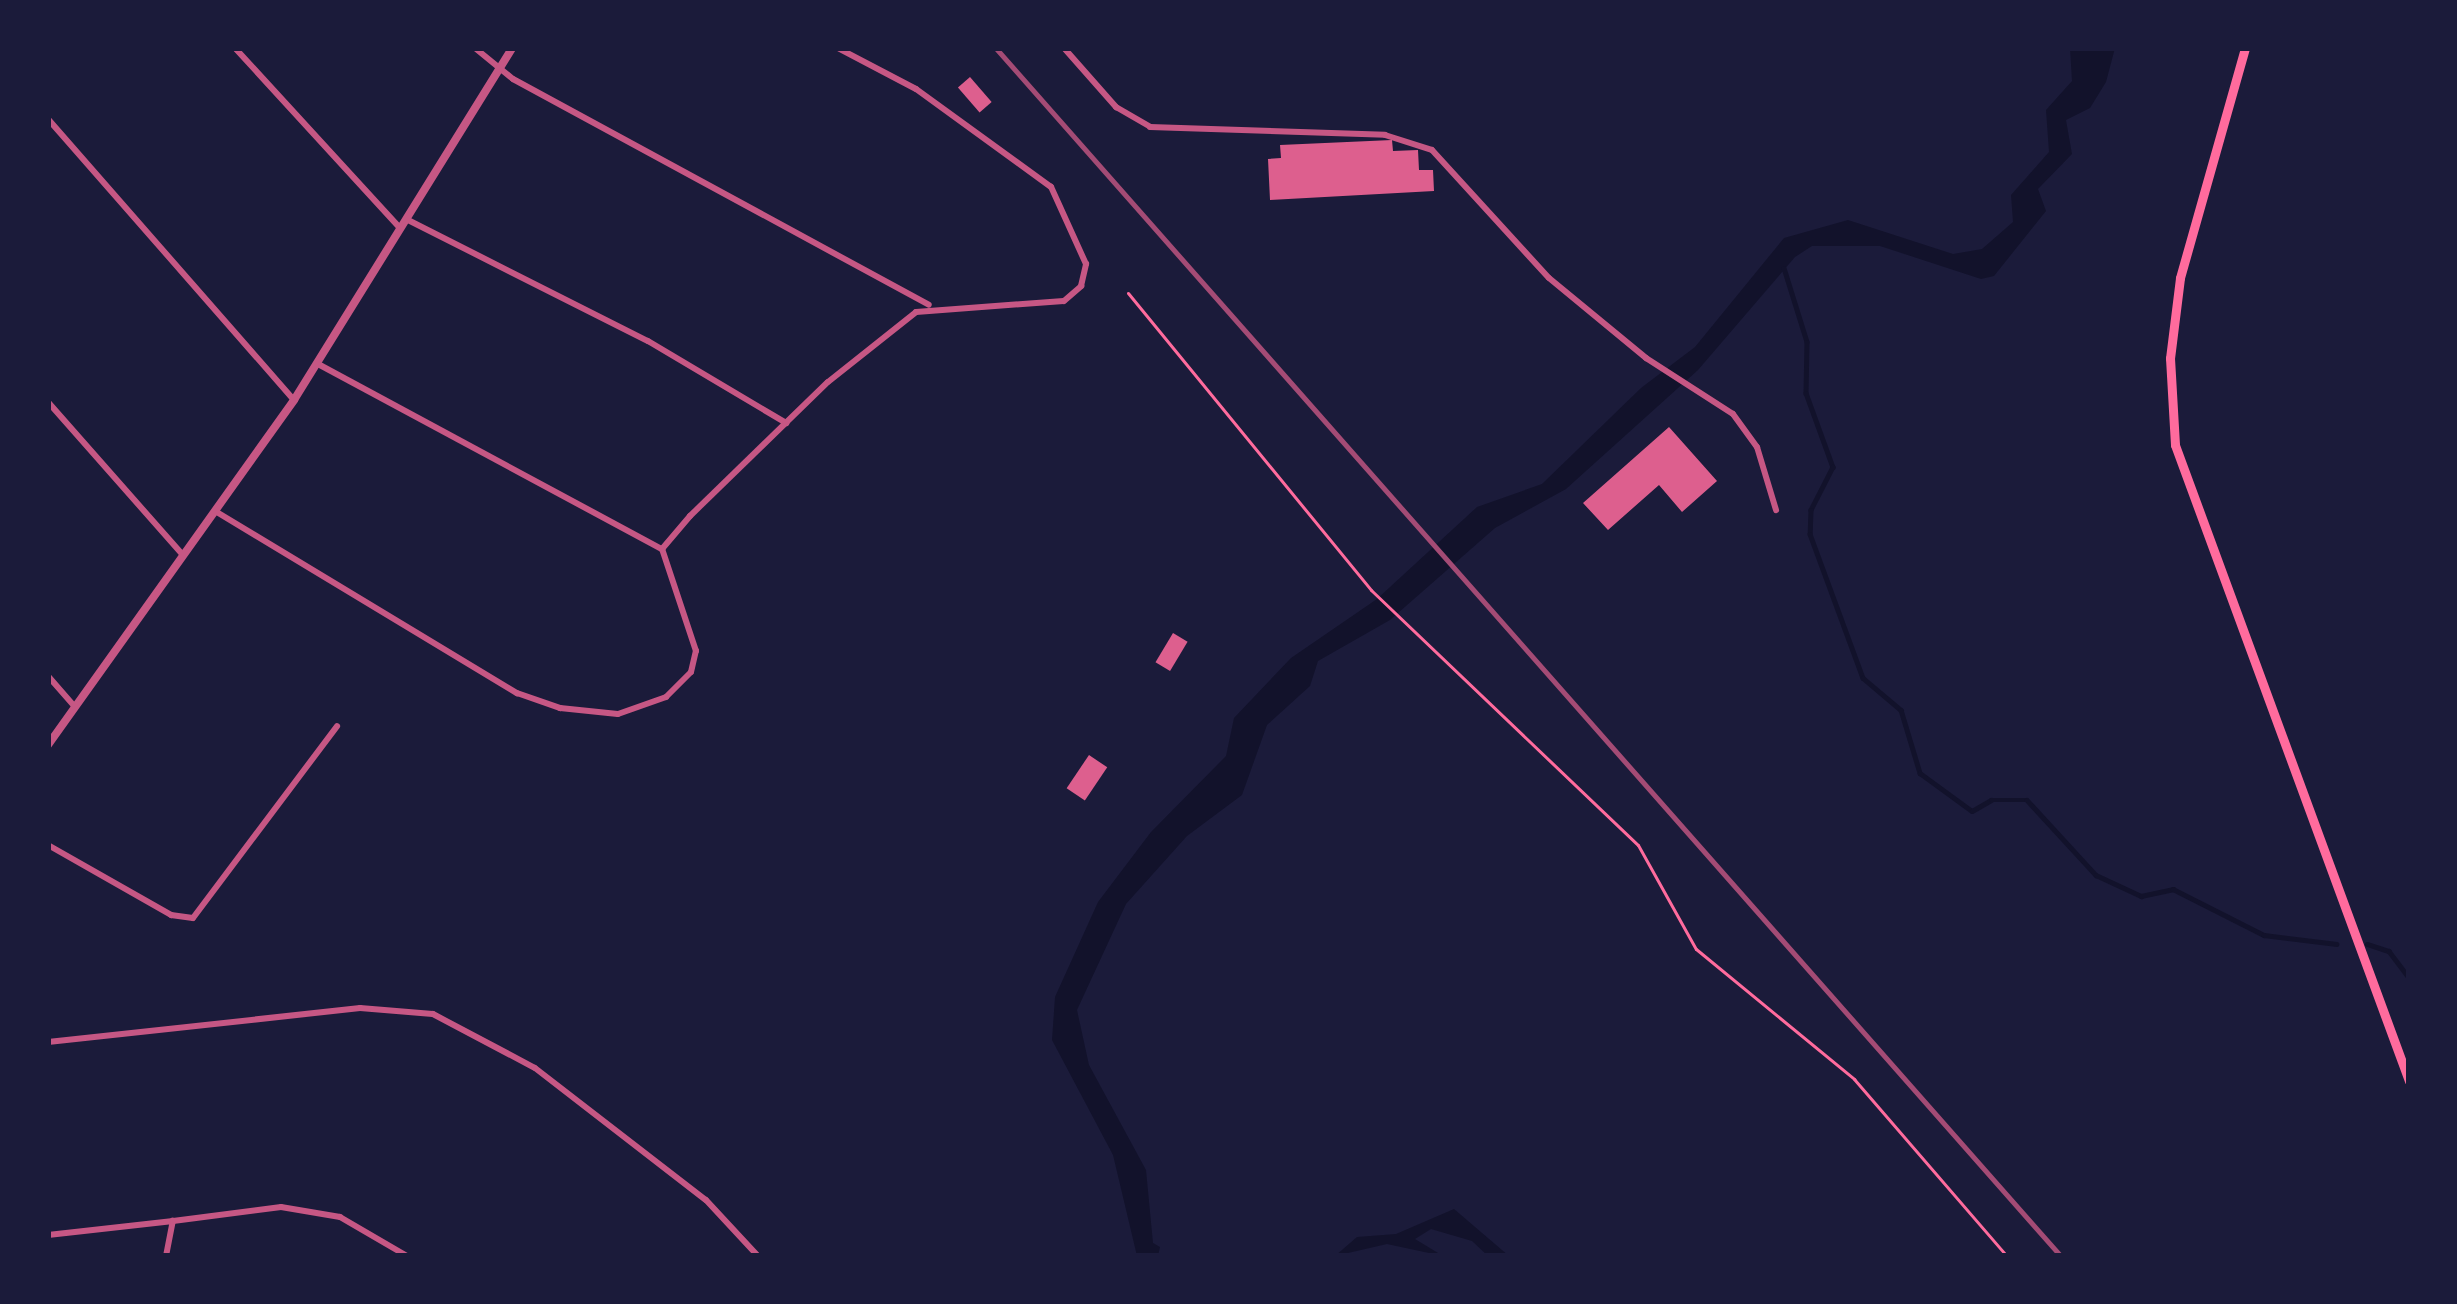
<!DOCTYPE html>
<style>
body{margin:0}
#map{position:relative;width:2457px;height:1304px;overflow:hidden;background:#1b1b3a;font-family:"Titillium Web",sans-serif}
div>[style]{position:absolute}
[style*='--x']{left:calc(var(--x)*1px);top:calc(var(--y)*1px);width:calc(var(--w)*1px);rotate:calc(var(--a)*1deg)}
.water>*{inset:0;background:#12122b}
.stream>*{height:4.5px;margin:-2.25px;padding:0 2.25px;transform-origin:2.25px;border-radius:2.25px;background:#12122b}
.building>*{inset:0;background:#dd5f8e;transform-origin:0 0}
.path>*{height:3px;margin:-1.5px;padding:0 1.5px;transform-origin:1.5px;border-radius:1.5px;background:#ff6b9d}
.minor>*{height:6px;margin:-3px;padding:0 3px;transform-origin:3px;border-radius:3px;background:#c65784}
.tertiary>*{height:8px;margin:-4px;padding:0 4px;transform-origin:4px;border-radius:4px;background:#c65784}
.secondary>*{height:9px;margin:-4.5px;padding:0 4.5px;transform-origin:4.5px;border-radius:4.5px;background:#ff6b9d}
.rail>*{height:4.5px;margin:-2.25px;padding:0 2.25px;transform-origin:2.25px;border-radius:2.25px;background:#a44b75}
span{translate:-50% -50%;white-space:nowrap;text-align:center;line-height:1.15;-webkit-text-stroke:9px #1b1b3a;paint-order:stroke}
.frame{position:absolute;inset:0;border:51px solid #1b1b3a;pointer-events:none}
</style>
<div id="map">
<div class="water">
<div style="clip-path:polygon(2070px 48px,2115px 48px,2106px 82px,2090px 108px,2066px 120px,2072px 154px,2038px 189px,2046px 211px,1994px 276px,1981px 279px,1880px 246px,1812px 246px,1795px 257px,1698px 370px,1566px 489px,1495px 528px,1390px 620px,1318px 661px,1310px 686px,1267px 725px,1242px 795px,1187px 836px,1126px 904px,1077px 1010px,1089px 1065px,1146px 1170px,1153px 1243px,1160px 1247px,1158px 1256px,1137px 1256px,1113px 1155px,1052px 1040px,1055px 997px,1098px 902px,1151px 832px,1226px 756px,1234px 718px,1291px 658px,1377px 599px,1477px 507px,1542px 484px,1641px 388px,1695px 347px,1784px 238px,1848px 220px,1953px 254px,1982px 249px,2013px 222px,2011px 195px,2049px 152px,2046px 110px,2072px 81px)"></div>
<div style="clip-path:polygon(1454px 1209px,1509px 1256px,1488px 1256px,1472px 1241px,1431px 1229px,1415px 1239px,1443px 1256px,1387px 1244px,1335px 1256px,1357px 1237px,1396px 1234px)"></div>
</div>
<div class="stream">
<div style="--x:1784;--y:268;--w:77;--a:72.7"></div>
<div style="--x:1807;--y:342;--w:51;--a:91.1"></div>
<div style="--x:1806;--y:393;--w:79;--a:70"></div>
<div style="--x:1833;--y:467;--w:48;--a:117.1"></div>
<div style="--x:1811;--y:510;--w:24;--a:92"></div>
<div style="--x:1810;--y:534;--w:153;--a:69.8"></div>
<div style="--x:1863;--y:678;--w:50;--a:40.1"></div>
<div style="--x:1901;--y:710;--w:66;--a:73.2"></div>
<div style="--x:1920;--y:773;--w:64;--a:36.2"></div>
<div style="--x:1972;--y:811;--w:22;--a:-30"></div>
<div style="--x:1991;--y:800;--w:36;--a:0"></div>
<div style="--x:2027;--y:800;--w:102;--a:47.4"></div>
<div style="--x:2096;--y:875;--w:50;--a:25"></div>
<div style="--x:2141;--y:896;--w:33;--a:-12"></div>
<div style="--x:2173;--y:889;--w:102;--a:26.8"></div>
<div style="--x:2264;--y:935;--w:73;--a:7.1"></div>
<div style="--x:2367;--y:944;--w:23;--a:18"></div>
<div style="--x:2389;--y:951;--w:34;--a:53"></div>
</div>
<div class="building">
<div style="left:970px;top:77px;width:33px;height:16px;rotate:49deg"></div>
<div style="clip-path:polygon(1392px 140px,1393px 151px,1418px 150px,1419px 170px,1433px 170px,1434px 191px,1270px 200px,1268px 159px,1281px 158px,1280px 145px)"></div>
<div style="clip-path:polygon(1669px 427px,1717px 481px,1682px 512px,1659px 485px,1608px 530px,1583px 503px)"></div>
<div style="left:1173px;top:633px;width:17px;height:34px;rotate:31deg"></div>
<div style="left:1089px;top:755px;width:22px;height:40px;rotate:34deg"></div>
</div>
<div class="path">
<div style="--x:1128;--y:293;--w:384;--a:50.7"></div>
<div style="--x:1371;--y:590;--w:369;--a:43.7"></div>
<div style="--x:1638;--y:845;--w:119;--a:60.9"></div>
<div style="--x:1696;--y:949;--w:205;--a:39.4"></div>
<div style="--x:1854;--y:1079;--w:234;--a:49.2"></div>
</div>
<div class="minor">
<div style="--x:235;--y:48;--w:244;--a:47.5"></div>
<div style="--x:475;--y:48;--w:49;--a:39.2"></div>
<div style="--x:513;--y:79;--w:473;--a:28.5"></div>
<div style="--x:1064;--y:48;--w:79;--a:48.6"></div>
<div style="--x:1116;--y:107;--w:39;--a:30"></div>
<div style="--x:1150;--y:127;--w:235;--a:1.9"></div>
<div style="--x:1385;--y:135;--w:49;--a:17.7"></div>
<div style="--x:1432;--y:150;--w:173;--a:47.6"></div>
<div style="--x:1549;--y:278;--w:126;--a:39.5"></div>
<div style="--x:1646;--y:358;--w:103;--a:32.8"></div>
<div style="--x:1733;--y:414;--w:41;--a:54"></div>
<div style="--x:1757;--y:447;--w:66;--a:73.2"></div>
<div style="--x:48;--y:119;--w:373;--a:48.8"></div>
<div style="--x:406;--y:219;--w:271;--a:26.8"></div>
<div style="--x:648;--y:341;--w:161;--a:30.7"></div>
<div style="--x:318;--y:364;--w:391;--a:28.3"></div>
<div style="--x:48;--y:402;--w:204;--a:48.6"></div>
<div style="--x:215;--y:511;--w:353;--a:31.1"></div>
<div style="--x:517;--y:693;--w:46;--a:19.2"></div>
<div style="--x:560;--y:708;--w:58;--a:5.9"></div>
<div style="--x:618;--y:714;--w:51;--a:-19.5"></div>
<div style="--x:666;--y:697;--w:35;--a:-45"></div>
<div style="--x:691;--y:672;--w:22;--a:-77"></div>
<div style="--x:696;--y:651;--w:108;--a:-108.4"></div>
<div style="--x:662;--y:549;--w:43;--a:-49.7"></div>
<div style="--x:690;--y:516;--w:192;--a:-44.2"></div>
<div style="--x:828;--y:382;--w:112;--a:-38.5"></div>
<div style="--x:916;--y:312;--w:148;--a:-4.3"></div>
<div style="--x:1064;--y:301;--w:23;--a:-41"></div>
<div style="--x:1081;--y:286;--w:23;--a:-77"></div>
<div style="--x:1086;--y:264;--w:85;--a:-114.4"></div>
<div style="--x:1051;--y:187;--w:167;--a:-144"></div>
<div style="--x:916;--y:89;--w:88;--a:-152.3"></div>
<div style="--x:48;--y:676;--w:41;--a:48.9"></div>
<div style="--x:48;--y:845;--w:142;--a:29.6"></div>
<div style="--x:171;--y:915;--w:22;--a:8"></div>
<div style="--x:193;--y:918;--w:240;--a:-53.1"></div>
<div style="--x:48;--y:1042;--w:314;--a:-6.2"></div>
<div style="--x:360;--y:1008;--w:73;--a:4.7"></div>
<div style="--x:433;--y:1014;--w:115;--a:27.9"></div>
<div style="--x:535;--y:1068;--w:216;--a:37.7"></div>
<div style="--x:706;--y:1200;--w:76;--a:47.1"></div>
<div style="--x:48;--y:1235;--w:126;--a:-6.4"></div>
<div style="--x:166;--y:1256;--w:36;--a:-79"></div>
<div style="--x:173;--y:1221;--w:109;--a:-7.4"></div>
<div style="--x:281;--y:1207;--w:60;--a:9.6"></div>
<div style="--x:340;--y:1217;--w:78;--a:30.2"></div>
</div>
<div class="tertiary">
<div style="--x:48;--y:745;--w:424;--a:-54.5"></div>
<div style="--x:294;--y:400;--w:414;--a:-58.2"></div>
</div>
<div class="secondary">
<div style="--x:2245;--y:48;--w:239;--a:105.8"></div>
<div style="--x:2180;--y:278;--w:81;--a:97.1"></div>
<div style="--x:2170;--y:358;--w:87;--a:86.7"></div>
<div style="--x:2175;--y:445;--w:678;--a:69.8"></div>
</div>
<div class="rail">
<div style="--x:996;--y:48;--w:1610;--a:48.6"></div>
</div>
<div class="frame"></div>
</div>
